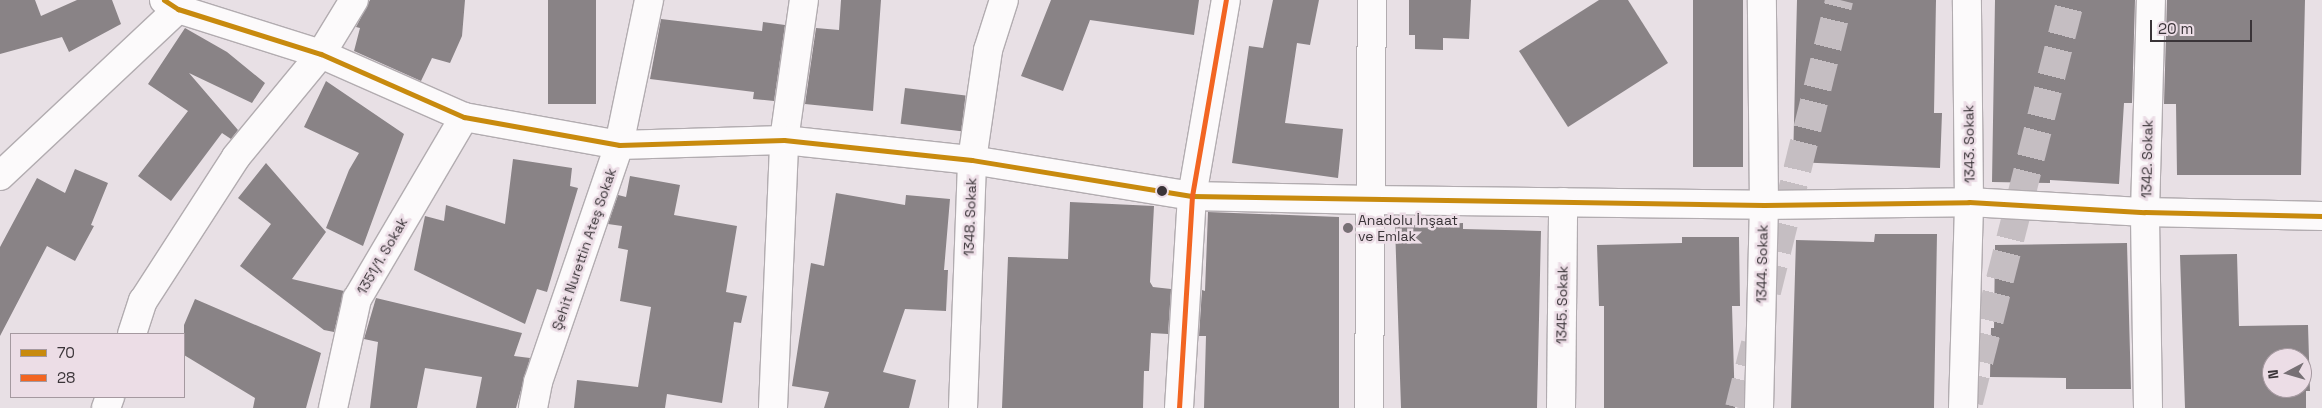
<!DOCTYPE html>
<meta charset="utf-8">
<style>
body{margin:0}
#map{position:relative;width:2322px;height:408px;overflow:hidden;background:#e8e0e5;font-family:"Space Grotesk",sans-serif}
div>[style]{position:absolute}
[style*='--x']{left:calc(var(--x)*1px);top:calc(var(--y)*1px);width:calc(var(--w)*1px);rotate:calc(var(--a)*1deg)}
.building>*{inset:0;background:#898386;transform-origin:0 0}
.highway-tunnel>*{height:28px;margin-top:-14px;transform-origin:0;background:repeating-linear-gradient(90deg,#c5bec2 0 28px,transparent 0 42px)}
.roads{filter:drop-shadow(1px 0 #b2acb0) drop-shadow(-1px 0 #b2acb0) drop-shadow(0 1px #b2acb0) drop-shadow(0 -1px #b2acb0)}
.street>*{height:28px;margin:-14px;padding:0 14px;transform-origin:14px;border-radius:14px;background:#fcfafb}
.secondary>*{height:28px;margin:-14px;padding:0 14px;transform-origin:14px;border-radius:14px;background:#fcfafb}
.bus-1>*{height:5px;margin:-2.5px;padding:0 2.5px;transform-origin:2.5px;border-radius:2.5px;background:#c88a0e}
.bus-2>*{height:5px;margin:-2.5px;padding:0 2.5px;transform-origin:2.5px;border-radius:2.5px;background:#f26522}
.dots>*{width:14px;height:14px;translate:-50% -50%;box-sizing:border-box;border:2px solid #ecdde6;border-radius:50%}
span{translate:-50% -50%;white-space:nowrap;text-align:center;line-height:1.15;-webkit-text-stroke:5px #ecdde6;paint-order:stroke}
.street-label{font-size:14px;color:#3a3438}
.poi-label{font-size:14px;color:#3a3438}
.left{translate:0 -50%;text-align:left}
.legend{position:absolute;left:10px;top:333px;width:175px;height:65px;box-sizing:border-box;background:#ecdde6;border:1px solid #a599a0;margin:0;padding:6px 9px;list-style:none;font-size:15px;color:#3a3438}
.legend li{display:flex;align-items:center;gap:10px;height:25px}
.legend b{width:25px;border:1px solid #a599a0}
.north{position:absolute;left:2262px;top:348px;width:50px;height:50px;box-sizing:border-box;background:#ecdde6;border:1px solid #a599a0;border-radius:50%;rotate:264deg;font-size:14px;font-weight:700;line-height:20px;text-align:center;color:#3a3438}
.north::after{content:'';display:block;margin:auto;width:18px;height:22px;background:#777075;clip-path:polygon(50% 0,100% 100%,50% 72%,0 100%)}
.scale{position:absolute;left:2150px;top:20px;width:102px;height:22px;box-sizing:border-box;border:2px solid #3a3438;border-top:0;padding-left:6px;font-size:15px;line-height:18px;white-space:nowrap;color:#3a3438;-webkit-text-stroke:4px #ecdde6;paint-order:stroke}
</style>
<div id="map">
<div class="building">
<div style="clip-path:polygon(0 0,35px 0,41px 16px,77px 0,112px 0,121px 24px,69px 52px,62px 37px,0 54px)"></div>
<div style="clip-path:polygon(370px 0,465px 0,462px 36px,450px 63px,432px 58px,421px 81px,354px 51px,360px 28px,356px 27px)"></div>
<div style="left:548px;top:0;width:48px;height:104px"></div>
<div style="clip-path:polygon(841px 0,881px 0,873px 111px,805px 104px,816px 28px,839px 30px)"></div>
<div style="clip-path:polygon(1051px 0,1199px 0,1194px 35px,1090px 20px,1063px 91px,1021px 76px)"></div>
<div style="clip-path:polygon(1273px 0,1319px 0,1310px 45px,1297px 43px,1285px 123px,1343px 129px,1338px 178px,1232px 163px,1249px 46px,1263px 48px)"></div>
<div style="clip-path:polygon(1409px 0,1471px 0,1469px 39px,1443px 38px,1443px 50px,1415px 49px,1415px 35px,1409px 35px)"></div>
<div style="clip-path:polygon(1599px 0,1628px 0,1668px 63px,1568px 127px,1519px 51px)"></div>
<div style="left:1693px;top:0;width:50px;height:167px"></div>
<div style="clip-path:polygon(1797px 0,1936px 0,1934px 113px,1942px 113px,1940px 168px,1793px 162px)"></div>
<div style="clip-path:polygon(1995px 0,2135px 0,2132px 103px,2124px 103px,2119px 184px,2050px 180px,2050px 183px,1992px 182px)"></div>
<div style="clip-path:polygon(2167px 0,2305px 0,2301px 175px,2177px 175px,2176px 104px,2164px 104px)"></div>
<div style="clip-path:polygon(661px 19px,762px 31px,763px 22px,785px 25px,774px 101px,753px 99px,754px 92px,650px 79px)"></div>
<div style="clip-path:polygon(185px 28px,227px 52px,265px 83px,252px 103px,189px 73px,238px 130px,231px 139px,222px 133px,171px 201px,138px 176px,188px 111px,148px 84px)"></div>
<div style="clip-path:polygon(326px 81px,404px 134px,363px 246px,326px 228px,349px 170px,359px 153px,304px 127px)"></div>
<div style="left:905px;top:88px;width:61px;height:36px;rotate:7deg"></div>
<div style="clip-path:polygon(513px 159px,572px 168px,570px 186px,578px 188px,547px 292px,537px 289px,525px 324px,414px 270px,425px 216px,444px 221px,446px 205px,505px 224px)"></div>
<div style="clip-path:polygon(266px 163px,326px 232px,292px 279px,344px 291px,334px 332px,324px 330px,240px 266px,271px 224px,238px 198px)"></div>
<div style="clip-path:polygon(75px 169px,108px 183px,91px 225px,94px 226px,75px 261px,47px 246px,0 336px,0 247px,37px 178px,65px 193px)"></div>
<div style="clip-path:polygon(630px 176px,680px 185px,674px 215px,737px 226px,726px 292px,747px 296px,741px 323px,734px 322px,722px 403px,667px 394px,665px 408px,574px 408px,577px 380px,638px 387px,651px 307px,620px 301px,628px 250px,618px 248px,622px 226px,608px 224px,618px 195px,626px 197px)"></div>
<div style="clip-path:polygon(836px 193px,905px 205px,906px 195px,950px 199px,944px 270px,948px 270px,946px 311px,905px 309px,883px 372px,916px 380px,909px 408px,824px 408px,829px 392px,792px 386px,811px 263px,824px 266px)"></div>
<div style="clip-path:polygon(1070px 202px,1154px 206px,1150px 282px,1153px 287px,1171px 289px,1168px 334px,1151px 333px,1149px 371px,1144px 371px,1143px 408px,1002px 408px,1008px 257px,1068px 259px)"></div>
<div style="clip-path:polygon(1208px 212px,1339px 217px,1339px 408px,1204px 408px,1206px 336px,1199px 336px,1202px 290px,1205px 291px)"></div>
<div style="clip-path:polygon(1463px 223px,1463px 229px,1541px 231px,1537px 408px,1401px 408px,1395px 226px)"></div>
<div style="clip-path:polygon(1875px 234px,1937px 234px,1934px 408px,1791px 408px,1796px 240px,1874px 242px)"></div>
<div style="clip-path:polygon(1682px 237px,1739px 237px,1740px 306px,1732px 306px,1735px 408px,1604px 408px,1604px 306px,1599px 306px,1597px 245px,1682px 243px)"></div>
<div style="clip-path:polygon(2127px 243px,2131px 389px,2066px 389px,2066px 378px,1990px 377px,1991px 328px,1994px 328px,1995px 245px)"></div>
<div style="clip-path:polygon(evenodd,2237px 254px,2239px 326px,2308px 325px,2310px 391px,2306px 391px,2306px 408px,2185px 408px,2180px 255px,2237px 254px,2272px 358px,2302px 358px,2302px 388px,2272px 388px,2272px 358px)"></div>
<div style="clip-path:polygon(376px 298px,522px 333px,514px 356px,530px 358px,516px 408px,476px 408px,482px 377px,425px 368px,417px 408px,370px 408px,378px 342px,364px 339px)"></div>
<div style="clip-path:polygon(195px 299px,321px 353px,306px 408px,253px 408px,255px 398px,184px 355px,184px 325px)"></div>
</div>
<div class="highway-tunnel">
<div style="--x:1767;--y:292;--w:301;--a:-76.1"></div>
<div style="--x:1969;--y:402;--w:415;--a:-75.8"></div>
<div style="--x:1739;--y:408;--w:66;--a:-76"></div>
</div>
<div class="roads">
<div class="street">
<div style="--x:164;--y:0;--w:17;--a:33"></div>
<div style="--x:178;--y:9;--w:150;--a:17.5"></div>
<div style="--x:321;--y:54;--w:156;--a:23.8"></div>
<div style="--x:464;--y:117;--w:158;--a:10.2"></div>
<div style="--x:619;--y:145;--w:148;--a:-78.3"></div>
<div style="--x:0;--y:176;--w:244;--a:-43.2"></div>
<div style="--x:178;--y:9;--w:9;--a:-77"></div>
<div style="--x:1371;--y:200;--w:393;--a:0.7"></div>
<div style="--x:1764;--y:205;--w:205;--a:-0.8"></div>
<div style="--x:1969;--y:202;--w:176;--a:3.3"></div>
<div style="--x:2145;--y:212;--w:177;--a:1.3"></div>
<div style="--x:132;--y:334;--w:35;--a:-72"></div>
<div style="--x:143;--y:301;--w:171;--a:-57.1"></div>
<div style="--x:236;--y:157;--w:134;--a:-50.5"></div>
<div style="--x:321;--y:54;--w:63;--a:-58.6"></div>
<div style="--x:106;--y:408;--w:12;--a:-70"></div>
<div style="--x:333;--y:408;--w:112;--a:-77.6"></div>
<div style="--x:357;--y:299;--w:211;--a:-59.5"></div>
<div style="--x:773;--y:408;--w:268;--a:-87.6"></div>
<div style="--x:784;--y:140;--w:141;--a:-81.9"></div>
<div style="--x:963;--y:408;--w:248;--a:-87.9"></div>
<div style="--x:972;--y:160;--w:111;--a:-81.7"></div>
<div style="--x:988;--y:50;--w:52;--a:-72.3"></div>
<div style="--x:1179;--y:408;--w:212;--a:-86.5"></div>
<div style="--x:1192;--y:196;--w:199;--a:-80.2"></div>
<div style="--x:1561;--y:408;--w:206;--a:-89.4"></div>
<div style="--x:1759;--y:408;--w:203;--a:-88.6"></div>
<div style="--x:1764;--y:205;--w:205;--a:-90.6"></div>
<div style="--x:1963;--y:408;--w:206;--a:-88.3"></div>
<div style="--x:1969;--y:202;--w:202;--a:-90.6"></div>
<div style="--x:2148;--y:408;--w:196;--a:-90.9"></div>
<div style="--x:2145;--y:212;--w:212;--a:-88.4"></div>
</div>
<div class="secondary">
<div style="--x:533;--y:408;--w:26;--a:-79"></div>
<div style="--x:538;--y:382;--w:250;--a:-71.1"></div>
<div style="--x:619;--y:145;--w:165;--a:-1.7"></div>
<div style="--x:784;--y:140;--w:189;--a:6.1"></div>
<div style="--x:972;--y:160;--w:223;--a:9.3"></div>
<div style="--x:1192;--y:196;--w:179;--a:1.3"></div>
<div style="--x:1369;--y:408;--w:408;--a:-89.6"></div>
</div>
</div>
<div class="bus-1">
<div style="--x:164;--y:0;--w:17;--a:33"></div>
<div style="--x:178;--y:9;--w:150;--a:17.5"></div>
<div style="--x:321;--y:54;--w:156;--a:23.8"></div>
<div style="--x:464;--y:117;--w:158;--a:10.2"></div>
<div style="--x:619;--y:145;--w:165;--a:-1.7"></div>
<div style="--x:784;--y:140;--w:189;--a:6.1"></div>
<div style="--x:972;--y:160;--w:223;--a:9.3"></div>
<div style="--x:1192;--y:196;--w:572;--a:0.9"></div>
<div style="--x:1764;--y:205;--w:205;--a:-0.8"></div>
<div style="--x:1969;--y:202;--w:176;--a:3.3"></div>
<div style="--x:2145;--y:212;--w:177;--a:1.3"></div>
</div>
<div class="bus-2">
<div style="--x:1179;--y:408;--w:212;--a:-86.5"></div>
<div style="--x:1192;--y:196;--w:199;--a:-80.2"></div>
</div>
<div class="dots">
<div style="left:1162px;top:191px;background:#3a3438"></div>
<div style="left:1348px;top:228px;background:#777075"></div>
</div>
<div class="street-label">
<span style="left:1969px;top:144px;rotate:-91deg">1343. Sokak</span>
<span style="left:2147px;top:159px;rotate:-89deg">1342. Sokak</span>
<span style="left:970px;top:217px;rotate:-88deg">1348. Sokak</span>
<span style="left:584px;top:249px;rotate:-71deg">Şehit Nurettin Ateş Sokak</span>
<span style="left:382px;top:256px;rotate:-60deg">1351/1. Sokak</span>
<span style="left:1762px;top:264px;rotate:-89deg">1344. Sokak</span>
<span style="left:1562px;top:305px;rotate:-89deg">1345. Sokak</span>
</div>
<div class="poi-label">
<span class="left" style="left:1358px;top:228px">Anadolu İnşaat<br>ve Emlak</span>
</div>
<ul class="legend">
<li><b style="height:6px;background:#c88a0e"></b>70</li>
<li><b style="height:6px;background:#f26522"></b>28</li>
</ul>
<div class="north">N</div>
<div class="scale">20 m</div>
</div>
